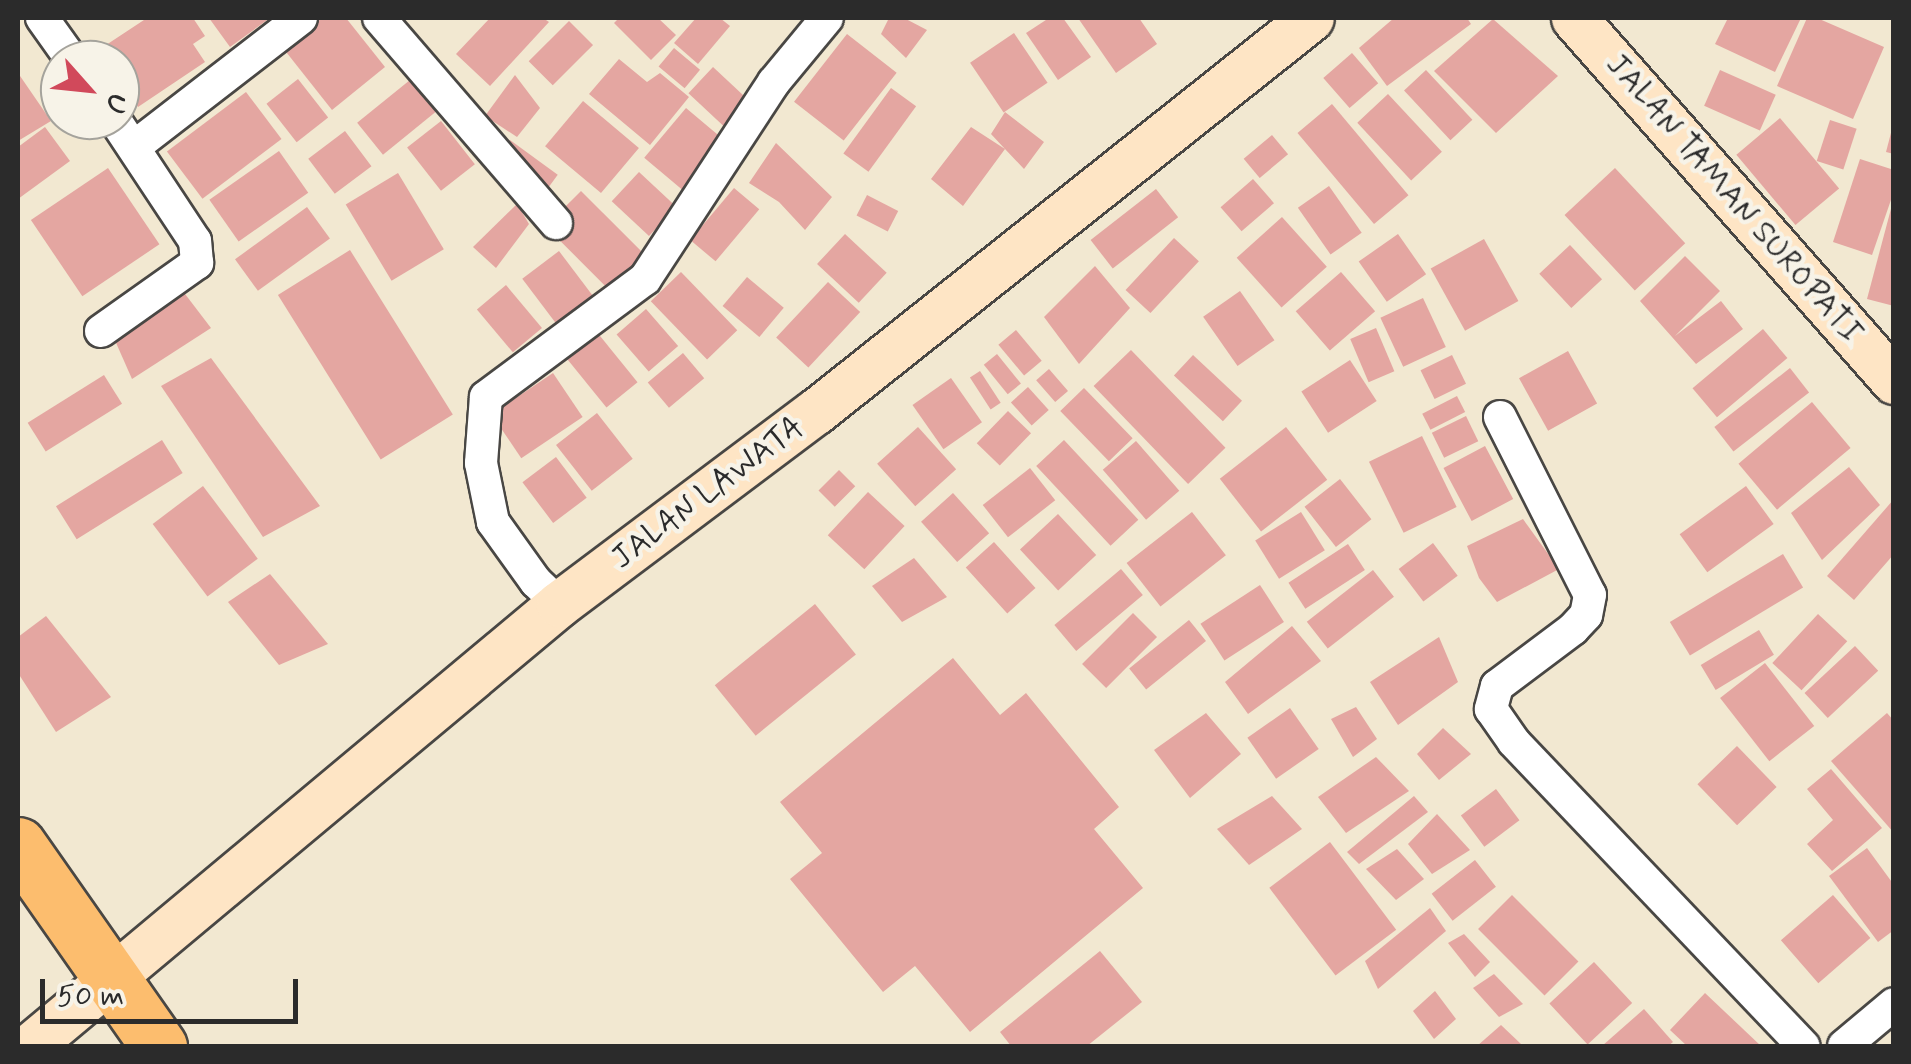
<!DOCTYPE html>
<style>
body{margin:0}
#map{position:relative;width:1911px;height:1064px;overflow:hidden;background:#f2e8d1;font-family:Mynerve,sans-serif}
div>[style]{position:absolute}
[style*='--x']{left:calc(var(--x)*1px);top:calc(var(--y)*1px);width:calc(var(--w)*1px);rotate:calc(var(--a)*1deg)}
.building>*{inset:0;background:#e4a6a1;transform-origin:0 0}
.roads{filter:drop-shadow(2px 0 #494744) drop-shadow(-2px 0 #494744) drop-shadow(0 2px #494744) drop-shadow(0 -2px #494744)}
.street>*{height:32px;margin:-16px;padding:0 16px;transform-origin:16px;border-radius:16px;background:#fff}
.secondary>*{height:45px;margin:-22.5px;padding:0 22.5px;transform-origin:22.5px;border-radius:22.5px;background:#fee5c5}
.highway>*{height:55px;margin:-27.5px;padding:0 27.5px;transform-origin:27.5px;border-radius:27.5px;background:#fcbd6e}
span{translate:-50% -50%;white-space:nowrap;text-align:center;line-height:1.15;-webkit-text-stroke:9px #f7f3e8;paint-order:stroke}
.street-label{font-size:32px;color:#2b2b2b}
.frame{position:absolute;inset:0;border:20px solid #2b2b2b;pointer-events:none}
.north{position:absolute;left:40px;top:40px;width:100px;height:100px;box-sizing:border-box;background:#f7f3e8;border:2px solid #a5a39c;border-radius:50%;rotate:117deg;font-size:28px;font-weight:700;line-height:40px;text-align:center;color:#2b2b2b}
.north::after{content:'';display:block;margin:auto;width:35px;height:45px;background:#d1495b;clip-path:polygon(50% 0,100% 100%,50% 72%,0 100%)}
.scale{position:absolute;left:40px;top:979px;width:258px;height:45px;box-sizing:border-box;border:5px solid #2b2b2b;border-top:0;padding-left:12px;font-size:30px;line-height:35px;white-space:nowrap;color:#2b2b2b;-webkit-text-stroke:8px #f7f3e8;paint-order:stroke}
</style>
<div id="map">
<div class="building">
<div style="clip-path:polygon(147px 18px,193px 18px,205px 36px,193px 44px,205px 62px,138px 107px,120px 79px,120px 60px,107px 60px,100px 49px)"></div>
<div style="clip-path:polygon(209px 18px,270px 18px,230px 47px)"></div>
<div style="clip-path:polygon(311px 18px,346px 18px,385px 67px,332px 110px,279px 43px)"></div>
<div style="clip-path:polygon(490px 18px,543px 18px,549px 22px,490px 86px,456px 54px)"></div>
<div style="clip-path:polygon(619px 18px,658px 18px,676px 35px,651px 60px,614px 23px)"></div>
<div style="clip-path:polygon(696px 18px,720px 18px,730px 26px,698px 64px,674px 43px)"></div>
<div style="clip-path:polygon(889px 18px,904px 18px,927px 30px,906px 58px,881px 34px)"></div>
<div style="clip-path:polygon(1049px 18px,1063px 18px,1091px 57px,1058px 80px,1026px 33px)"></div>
<div style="clip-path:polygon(1078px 18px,1139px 18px,1157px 44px,1116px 73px)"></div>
<div style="clip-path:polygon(1394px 18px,1467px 18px,1471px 24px,1387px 86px,1359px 48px)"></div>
<div style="clip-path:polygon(1728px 18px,1801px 18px,1775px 72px,1715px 44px)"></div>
<div style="clip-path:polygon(1807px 18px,1817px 18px,1884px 47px,1853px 119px,1777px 86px)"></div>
<div style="clip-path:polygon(1493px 19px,1558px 76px,1496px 133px,1434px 71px)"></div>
<div style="left:569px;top:21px;width:34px;height:57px;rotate:45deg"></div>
<div style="left:1014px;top:33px;width:60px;height:53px;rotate:56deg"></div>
<div style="left:847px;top:34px;width:63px;height:86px;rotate:38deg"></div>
<div style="left:674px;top:48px;width:34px;height:24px;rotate:40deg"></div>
<div style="left:1352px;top:53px;width:40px;height:38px;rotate:49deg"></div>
<div style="clip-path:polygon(619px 59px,647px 82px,660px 73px,689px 97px,650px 145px,589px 94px)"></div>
<div style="left:713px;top:67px;width:52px;height:36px;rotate:43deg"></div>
<div style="left:1426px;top:70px;width:68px;height:30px;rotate:47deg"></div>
<div style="left:1720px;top:70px;width:61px;height:39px;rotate:24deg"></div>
<div style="clip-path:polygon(18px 73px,51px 121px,18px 141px)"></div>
<div style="clip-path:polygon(515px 75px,540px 108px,517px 137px,485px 116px)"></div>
<div style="left:298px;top:79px;width:49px;height:40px;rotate:52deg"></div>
<div style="left:410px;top:80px;width:41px;height:68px;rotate:51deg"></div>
<div style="left:891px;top:88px;width:31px;height:81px;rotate:36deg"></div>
<div style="left:246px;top:92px;width:59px;height:99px;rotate:53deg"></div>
<div style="left:1388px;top:94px;width:79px;height:42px;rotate:47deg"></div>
<div style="left:583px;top:101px;width:73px;height:59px;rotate:40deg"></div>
<div style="left:1332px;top:104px;width:119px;height:45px;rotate:50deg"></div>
<div style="left:686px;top:108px;width:52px;height:65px;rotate:40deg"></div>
<div style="clip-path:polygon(1005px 112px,1044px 142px,1024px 169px,1005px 149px,963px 206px,931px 179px,971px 127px,1005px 149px,991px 134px)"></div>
<div style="left:1780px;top:118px;width:92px;height:57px;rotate:50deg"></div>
<div style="left:1830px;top:120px;width:28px;height:43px;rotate:18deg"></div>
<div style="left:441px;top:121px;width:55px;height:43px;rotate:52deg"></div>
<div style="clip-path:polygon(45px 127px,70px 161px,18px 199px,18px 147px)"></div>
<div style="clip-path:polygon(1892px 129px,1894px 129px,1894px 154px,1886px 152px)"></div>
<div style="left:345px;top:131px;width:44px;height:46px;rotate:53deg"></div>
<div style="left:1272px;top:135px;width:25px;height:37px;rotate:50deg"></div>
<div style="left:510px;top:140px;width:59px;height:23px;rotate:36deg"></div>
<div style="clip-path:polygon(776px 143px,832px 197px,805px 230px,779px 202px,749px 183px)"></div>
<div style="left:279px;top:151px;width:51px;height:85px;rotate:55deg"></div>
<div style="clip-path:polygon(1860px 159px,1894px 170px,1894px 191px,1872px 255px,1833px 242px)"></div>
<div style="left:108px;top:168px;width:92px;height:93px;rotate:56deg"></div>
<div style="left:1615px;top:168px;width:103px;height:69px;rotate:47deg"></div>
<div style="left:639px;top:172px;width:51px;height:40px;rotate:43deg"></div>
<div style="left:398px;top:173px;width:89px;height:61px;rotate:59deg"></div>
<div style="left:1253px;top:179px;width:32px;height:43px;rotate:49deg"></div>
<div style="left:1329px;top:186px;width:57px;height:38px;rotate:55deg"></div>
<div style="left:734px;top:188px;width:33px;height:68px;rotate:40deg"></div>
<div style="left:1156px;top:189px;width:36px;height:83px;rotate:52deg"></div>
<div style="left:581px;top:191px;width:91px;height:50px;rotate:45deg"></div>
<div style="left:867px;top:195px;width:35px;height:23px;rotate:27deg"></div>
<div style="clip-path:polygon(517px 204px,529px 224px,496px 268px,473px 247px)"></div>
<div style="clip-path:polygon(1892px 205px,1894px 205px,1894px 306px,1867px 299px)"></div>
<div style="left:307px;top:207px;width:39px;height:89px;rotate:54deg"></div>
<div style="left:1282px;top:217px;width:67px;height:61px;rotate:48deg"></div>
<div style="left:845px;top:234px;width:57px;height:41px;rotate:43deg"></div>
<div style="left:1398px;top:234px;width:49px;height:48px;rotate:55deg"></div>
<div style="left:1174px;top:238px;width:34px;height:71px;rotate:43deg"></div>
<div style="left:1484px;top:239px;width:71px;height:61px;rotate:61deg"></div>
<div style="left:1570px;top:245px;width:47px;height:42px;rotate:47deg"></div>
<div style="left:350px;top:250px;width:194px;height:85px;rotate:58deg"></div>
<div style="left:559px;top:251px;width:59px;height:46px;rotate:53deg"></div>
<div style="clip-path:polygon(1685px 256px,1720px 291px,1675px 336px,1721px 301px,1743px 329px,1696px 364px,1640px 301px)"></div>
<div style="clip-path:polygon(1095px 266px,1130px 308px,1079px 364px,1044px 317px)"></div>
<div style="left:681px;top:272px;width:81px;height:42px;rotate:46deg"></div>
<div style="left:1341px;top:272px;width:52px;height:60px;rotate:49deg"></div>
<div style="left:747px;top:277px;width:48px;height:38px;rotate:40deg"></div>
<div style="left:828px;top:282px;width:44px;height:76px;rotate:43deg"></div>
<div style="left:506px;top:285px;width:56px;height:38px;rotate:50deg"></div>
<div style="clip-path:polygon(182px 290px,211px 328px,132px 379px,113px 336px)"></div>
<div style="left:1240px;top:291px;width:60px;height:45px;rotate:55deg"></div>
<div style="left:1423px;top:298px;width:54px;height:47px;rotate:65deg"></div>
<div style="left:646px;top:309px;width:49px;height:39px;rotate:49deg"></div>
<div style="left:1376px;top:328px;width:47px;height:28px;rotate:67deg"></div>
<div style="left:1763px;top:329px;width:38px;height:92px;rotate:50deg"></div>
<div style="left:1016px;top:330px;width:40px;height:23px;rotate:50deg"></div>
<div style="left:596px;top:331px;width:66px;height:40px;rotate:51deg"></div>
<div style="left:1131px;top:350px;width:136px;height:52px;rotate:46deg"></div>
<div style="left:1568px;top:351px;width:60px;height:56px;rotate:61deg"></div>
<div style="left:683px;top:353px;width:33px;height:46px;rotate:50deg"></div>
<div style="left:997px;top:354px;width:38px;height:17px;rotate:51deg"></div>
<div style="left:1193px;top:355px;width:67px;height:28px;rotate:43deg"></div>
<div style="left:1452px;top:355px;width:32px;height:35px;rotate:64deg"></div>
<div style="clip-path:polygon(211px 358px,320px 506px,263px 537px,161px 386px)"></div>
<div style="left:1350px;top:360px;width:49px;height:58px;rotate:57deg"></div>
<div style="left:1790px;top:368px;width:31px;height:96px;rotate:52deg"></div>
<div style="left:1049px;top:369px;width:29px;height:17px;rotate:49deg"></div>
<div style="left:980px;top:371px;width:38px;height:12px;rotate:57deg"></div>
<div style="left:553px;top:373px;width:53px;height:74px;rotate:56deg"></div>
<div style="left:104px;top:375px;width:34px;height:90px;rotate:58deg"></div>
<div style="left:951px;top:378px;width:54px;height:47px;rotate:55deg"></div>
<div style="left:1028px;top:387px;width:31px;height:23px;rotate:48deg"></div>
<div style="left:1084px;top:388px;width:70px;height:33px;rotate:46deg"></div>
<div style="left:1457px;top:396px;width:18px;height:39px;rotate:63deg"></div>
<div style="left:1812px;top:402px;width:60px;height:96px;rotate:50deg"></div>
<div style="left:1008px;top:411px;width:32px;height:45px;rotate:44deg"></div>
<div style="left:597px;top:413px;width:58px;height:52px;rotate:52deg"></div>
<div style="left:1466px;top:416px;width:28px;height:38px;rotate:64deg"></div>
<div style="left:918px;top:427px;width:57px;height:55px;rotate:48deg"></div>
<div style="left:1286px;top:427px;width:67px;height:84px;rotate:52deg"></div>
<div style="left:1422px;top:436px;width:79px;height:59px;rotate:64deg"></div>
<div style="left:162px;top:440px;width:39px;height:125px;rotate:58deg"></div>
<div style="left:1064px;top:440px;width:109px;height:38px;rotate:47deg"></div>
<div style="left:1136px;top:441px;width:66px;height:44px;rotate:49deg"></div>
<div style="left:1485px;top:446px;width:60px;height:47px;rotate:62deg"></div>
<div style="left:556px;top:457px;width:51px;height:42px;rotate:53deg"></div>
<div style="clip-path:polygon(1849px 467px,1880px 505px,1822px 560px,1791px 513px)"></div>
<div style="left:1030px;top:468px;width:41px;height:60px;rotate:52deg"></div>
<div style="left:839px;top:470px;width:23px;height:29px;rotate:45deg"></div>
<div style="left:1340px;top:479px;width:51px;height:45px;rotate:52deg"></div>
<div style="left:203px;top:486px;width:91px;height:63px;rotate:53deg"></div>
<div style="left:1746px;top:486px;width:47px;height:82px;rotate:54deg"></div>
<div style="left:868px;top:492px;width:50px;height:59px;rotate:43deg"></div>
<div style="left:953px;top:493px;width:54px;height:43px;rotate:48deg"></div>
<div style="clip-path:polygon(1894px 499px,1894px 554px,1854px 600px,1827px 576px)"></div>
<div style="left:1192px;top:512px;width:55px;height:83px;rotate:52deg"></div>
<div style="left:1301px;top:512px;width:45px;height:54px;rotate:58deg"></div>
<div style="left:1058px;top:514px;width:56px;height:52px;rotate:47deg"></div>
<div style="clip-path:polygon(1523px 519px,1559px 569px,1497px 602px,1479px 578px,1467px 546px)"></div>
<div style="left:994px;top:542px;width:62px;height:38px;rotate:48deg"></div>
<div style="left:1433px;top:543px;width:41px;height:43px;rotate:53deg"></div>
<div style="left:1348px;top:544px;width:31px;height:71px;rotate:57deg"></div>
<div style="left:1783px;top:554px;width:39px;height:132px;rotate:59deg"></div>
<div style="clip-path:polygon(914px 558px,947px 597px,902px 622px,872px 586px)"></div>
<div style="left:1121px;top:569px;width:34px;height:87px;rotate:50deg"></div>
<div style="left:1373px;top:570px;width:34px;height:84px;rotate:52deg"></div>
<div style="clip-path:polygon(270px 574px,328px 644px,279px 665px,228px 602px)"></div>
<div style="left:1260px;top:585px;width:44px;height:71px;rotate:57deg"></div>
<div style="left:815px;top:604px;width:65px;height:129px;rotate:51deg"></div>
<div style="left:1133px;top:613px;width:34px;height:72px;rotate:45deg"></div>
<div style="left:1818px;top:614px;width:40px;height:67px;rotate:43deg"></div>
<div style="clip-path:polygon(46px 616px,111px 697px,56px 732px,18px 673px,18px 637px)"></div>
<div style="left:1189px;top:620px;width:27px;height:77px;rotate:51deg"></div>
<div style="clip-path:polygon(1292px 626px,1321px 661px,1248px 714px,1225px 682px)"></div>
<div style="left:1759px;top:630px;width:29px;height:68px;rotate:59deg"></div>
<div style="clip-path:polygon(1439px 637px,1458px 682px,1398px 725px,1370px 682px)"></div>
<div style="left:1855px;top:646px;width:34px;height:69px;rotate:47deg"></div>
<div style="clip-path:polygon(953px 658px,1000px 715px,1026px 693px,1119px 807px,1094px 829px,1143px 888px,970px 1032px,915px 966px,883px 992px,790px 879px,822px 853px,780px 802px)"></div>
<div style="left:1765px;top:663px;width:80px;height:57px;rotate:52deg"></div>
<div style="clip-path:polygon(1356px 707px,1377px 739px,1353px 757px,1331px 719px)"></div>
<div style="left:1290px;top:708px;width:50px;height:52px;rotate:55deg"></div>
<div style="clip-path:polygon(1206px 713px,1241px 754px,1190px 798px,1154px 750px)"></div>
<div style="clip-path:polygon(1887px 713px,1894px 721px,1894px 833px,1831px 761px)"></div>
<div style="clip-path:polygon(1443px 728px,1471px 754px,1439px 780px,1417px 754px)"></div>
<div style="left:1737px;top:746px;width:57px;height:55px;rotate:46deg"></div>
<div style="clip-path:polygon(1376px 757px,1409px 791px,1346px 833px,1318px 797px)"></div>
<div style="clip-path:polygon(1831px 769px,1882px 828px,1832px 871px,1807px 844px,1833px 820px,1807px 789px)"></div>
<div style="left:1496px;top:789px;width:39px;height:44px;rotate:53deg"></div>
<div style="clip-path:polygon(1272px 796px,1302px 829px,1249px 865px,1217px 829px)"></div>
<div style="clip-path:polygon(1414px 796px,1428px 812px,1359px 864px,1347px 852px)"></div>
<div style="clip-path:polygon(1437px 814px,1470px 850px,1432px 874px,1408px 844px)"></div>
<div style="left:1330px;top:842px;width:110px;height:76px;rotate:53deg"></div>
<div style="clip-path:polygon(1867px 848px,1894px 885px,1894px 930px,1878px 942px,1829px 876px)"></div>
<div style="clip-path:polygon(1397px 849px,1424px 879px,1396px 900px,1366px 869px)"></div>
<div style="left:1475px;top:860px;width:34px;height:55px;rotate:52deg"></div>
<div style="left:1512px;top:895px;width:94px;height:48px;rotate:45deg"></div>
<div style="left:1833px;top:895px;width:57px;height:69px;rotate:49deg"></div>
<div style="clip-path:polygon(1430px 908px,1446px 931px,1378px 989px,1365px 961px)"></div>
<div style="clip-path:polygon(1464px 934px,1490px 962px,1475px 977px,1448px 943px)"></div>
<div style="clip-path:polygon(1100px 951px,1142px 1002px,1087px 1046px,1011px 1046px,1000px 1032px)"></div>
<div style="left:1594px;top:962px;width:56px;height:61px;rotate:47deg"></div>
<div style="clip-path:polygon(1494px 974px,1523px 1004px,1499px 1017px,1473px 988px)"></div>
<div style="clip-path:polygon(1435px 991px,1456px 1019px,1434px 1039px,1413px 1011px)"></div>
<div style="clip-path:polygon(1705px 993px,1761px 1046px,1687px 1046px,1670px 1030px)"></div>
<div style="clip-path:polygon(1644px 1009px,1673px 1042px,1668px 1046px,1602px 1046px)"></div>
<div style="clip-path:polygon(1501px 1025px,1521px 1044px,1477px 1046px)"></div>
</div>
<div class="roads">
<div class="street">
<div style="--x:42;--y:18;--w:52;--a:54.5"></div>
<div style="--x:379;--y:18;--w:271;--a:49.2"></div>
<div style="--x:134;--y:147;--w:211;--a:-37.7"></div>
<div style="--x:101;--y:331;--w:118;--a:-35.3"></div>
<div style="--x:197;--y:263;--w:22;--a:-95"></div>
<div style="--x:195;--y:241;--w:145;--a:-123.5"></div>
<div style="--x:1500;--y:417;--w:199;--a:63.2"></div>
<div style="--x:1590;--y:595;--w:20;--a:101"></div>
<div style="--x:1586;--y:615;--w:19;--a:133"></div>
<div style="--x:1573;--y:629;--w:95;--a:143.1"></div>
<div style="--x:1497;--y:686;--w:24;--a:105"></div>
<div style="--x:1491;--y:709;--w:40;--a:55.1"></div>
<div style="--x:1514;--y:742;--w:420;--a:46.4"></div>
<div style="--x:559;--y:604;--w:32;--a:-136"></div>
<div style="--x:536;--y:582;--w:74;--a:-125.6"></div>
<div style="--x:493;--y:522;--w:60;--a:-101.5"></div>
<div style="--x:481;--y:463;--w:66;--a:-85.7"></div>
<div style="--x:486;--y:397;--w:198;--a:-36.6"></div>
<div style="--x:645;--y:279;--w:235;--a:-56.8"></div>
<div style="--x:774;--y:82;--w:83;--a:-50.4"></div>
<div style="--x:1844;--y:1046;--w:65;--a:-40"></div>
</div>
<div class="secondary">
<div style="--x:1574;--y:18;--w:484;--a:48.6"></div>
<div style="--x:30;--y:1046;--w:689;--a:-39.88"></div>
<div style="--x:559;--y:604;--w:320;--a:-36.9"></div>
<div style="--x:815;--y:412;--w:633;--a:-38.46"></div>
</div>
<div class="highway">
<div style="--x:18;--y:845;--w:246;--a:55"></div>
</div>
</div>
<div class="street-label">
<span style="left:1734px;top:199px;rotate:49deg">JALAN TAMAN SUROPATI</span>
<span style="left:708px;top:493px;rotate:-37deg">JALAN LAWATA</span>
</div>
<div class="frame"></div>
<div class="north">U</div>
<div class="scale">50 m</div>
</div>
